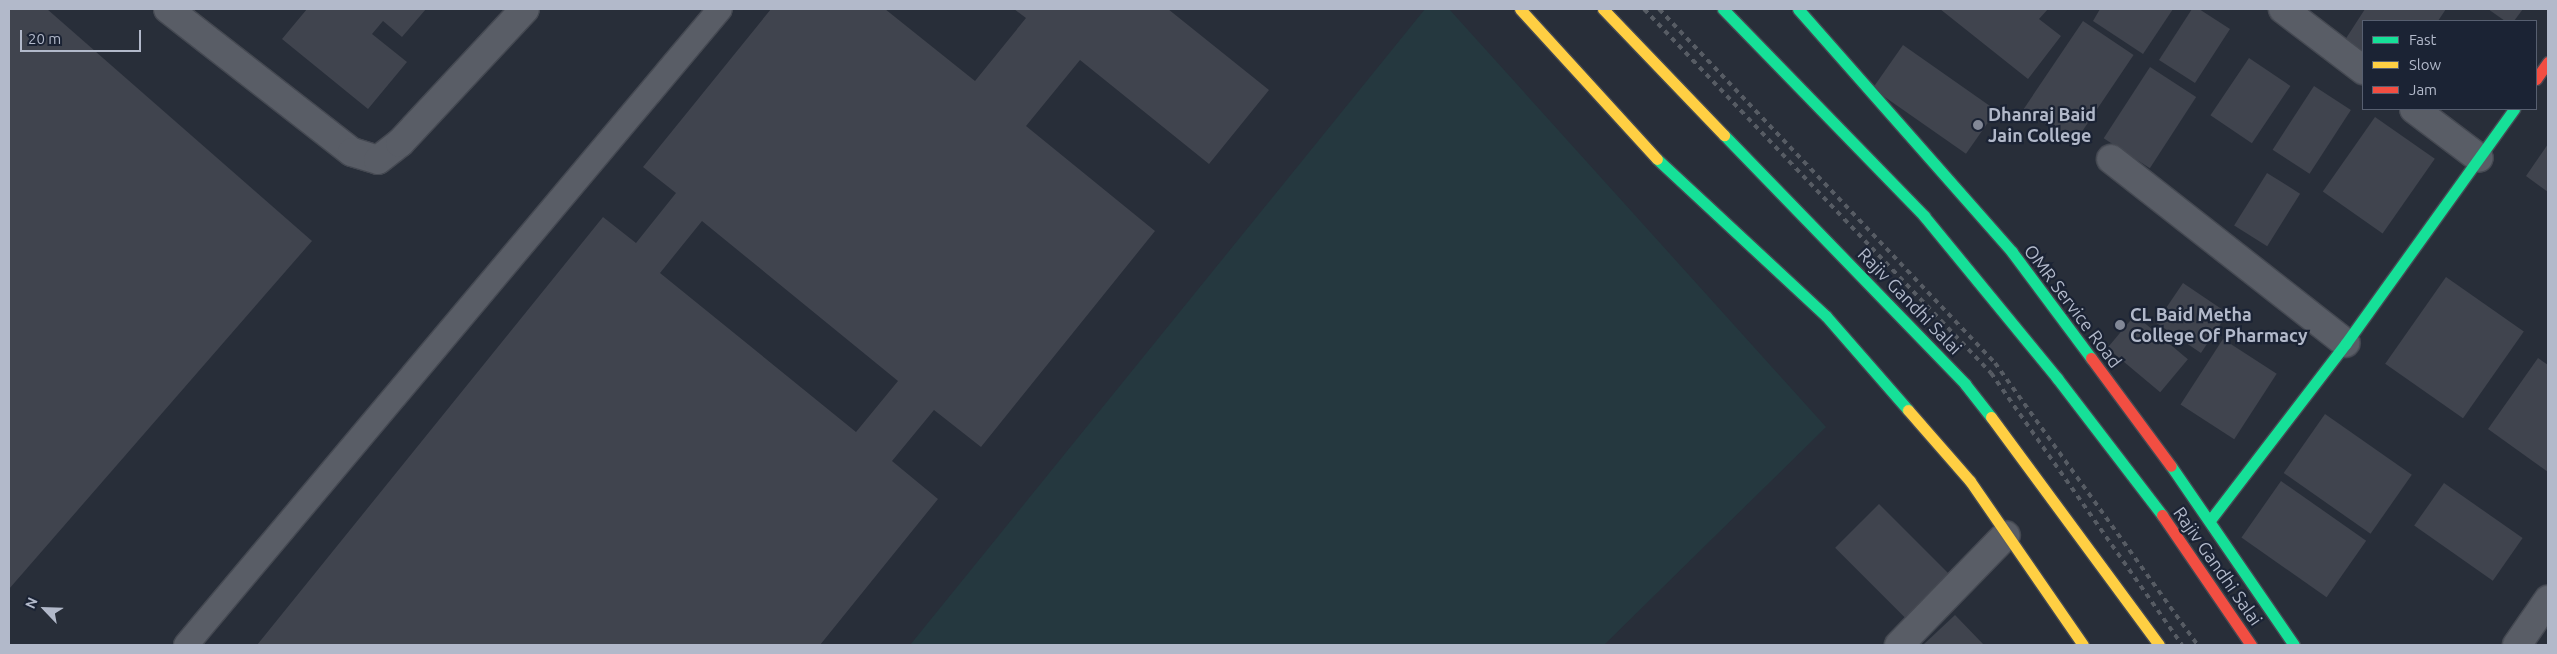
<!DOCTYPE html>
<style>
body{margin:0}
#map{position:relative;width:2557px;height:654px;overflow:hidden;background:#282e39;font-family:Ubuntu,sans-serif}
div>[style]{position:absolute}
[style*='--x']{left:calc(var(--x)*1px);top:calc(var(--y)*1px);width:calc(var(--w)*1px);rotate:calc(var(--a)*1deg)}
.green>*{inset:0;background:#25383f}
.building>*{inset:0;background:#40444e;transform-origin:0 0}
.roads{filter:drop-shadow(1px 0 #454952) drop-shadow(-1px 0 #454952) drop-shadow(0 1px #454952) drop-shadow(0 -1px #454952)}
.lane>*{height:24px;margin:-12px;padding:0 12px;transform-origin:12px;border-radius:12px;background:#595d66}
.street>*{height:28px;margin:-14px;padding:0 14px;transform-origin:14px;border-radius:14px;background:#595d66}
.fast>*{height:11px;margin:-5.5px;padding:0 5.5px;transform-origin:5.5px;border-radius:5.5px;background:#16e098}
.slow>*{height:11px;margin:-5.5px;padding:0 5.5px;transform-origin:5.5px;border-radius:5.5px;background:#ffcf43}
.jam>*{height:11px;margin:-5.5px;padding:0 5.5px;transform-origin:5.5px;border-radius:5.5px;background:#f24e42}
.rail>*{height:4px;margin-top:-2px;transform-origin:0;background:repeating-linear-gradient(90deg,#575c64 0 5px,transparent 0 10px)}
.dots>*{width:14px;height:14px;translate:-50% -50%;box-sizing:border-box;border:2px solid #1b2334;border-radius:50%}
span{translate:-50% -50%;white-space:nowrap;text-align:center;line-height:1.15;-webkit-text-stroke:4.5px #1b2334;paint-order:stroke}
.poi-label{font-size:18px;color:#b2b9ca;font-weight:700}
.left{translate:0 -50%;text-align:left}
.street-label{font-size:18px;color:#b2b9ca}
.frame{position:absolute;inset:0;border:10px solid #b2b9ca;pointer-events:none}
.legend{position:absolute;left:2362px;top:20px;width:175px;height:90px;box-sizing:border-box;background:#1b2334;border:1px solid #575f70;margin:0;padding:6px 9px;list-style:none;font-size:15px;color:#b2b9ca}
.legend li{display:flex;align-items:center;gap:10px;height:25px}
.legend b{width:25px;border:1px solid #575f70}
.north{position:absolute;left:20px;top:584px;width:50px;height:50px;-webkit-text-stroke:4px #1b2334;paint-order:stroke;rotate:294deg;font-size:14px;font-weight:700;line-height:20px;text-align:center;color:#b2b9ca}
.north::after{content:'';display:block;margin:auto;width:18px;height:22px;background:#b2b9ca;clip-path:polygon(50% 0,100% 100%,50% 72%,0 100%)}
.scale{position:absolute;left:20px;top:30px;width:121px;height:22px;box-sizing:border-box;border:2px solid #b2b9ca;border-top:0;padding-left:6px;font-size:15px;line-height:18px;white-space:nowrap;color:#b2b9ca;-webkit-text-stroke:4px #1b2334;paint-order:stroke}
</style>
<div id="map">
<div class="green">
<div style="clip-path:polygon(1425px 9px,1449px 9px,1826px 427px,1604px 645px,910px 645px)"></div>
</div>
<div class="building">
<div style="clip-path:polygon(9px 9px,47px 9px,312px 241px,9px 589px)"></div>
<div style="clip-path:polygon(307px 9px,426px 9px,402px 37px,383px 21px,372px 34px,407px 62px,368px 109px,282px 39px)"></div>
<div style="clip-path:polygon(evenodd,771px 9px,885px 9px,975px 81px,1026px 18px,1014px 9px,1168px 9px,1269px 90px,1209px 164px,1080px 60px,1026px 126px,1155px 231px,981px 447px,934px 410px,892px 461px,938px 499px,820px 645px,257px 645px,603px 217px,636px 243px,676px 193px,643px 167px,771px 9px,702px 221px,898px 381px,856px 432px,660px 273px,702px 221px)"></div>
<div style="clip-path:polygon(1940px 9px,2048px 9px,2039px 19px,2061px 36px,2028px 79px)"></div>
<div style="clip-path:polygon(2100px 9px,2173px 9px,2143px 54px,2093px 21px)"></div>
<div style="clip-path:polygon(2192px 9px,2199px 9px,2230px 29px,2195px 83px,2159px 60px)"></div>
<div style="clip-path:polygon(2365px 9px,2446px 9px,2438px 21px,2363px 21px,2363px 56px,2343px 43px)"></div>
<div style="clip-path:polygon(2488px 9px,2523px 9px,2514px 21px,2505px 21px)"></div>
<div style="left:2083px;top:21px;width:61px;height:106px;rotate:34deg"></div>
<div style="left:1903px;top:45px;width:114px;height:53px;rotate:35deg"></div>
<div style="left:2249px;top:58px;width:50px;height:69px;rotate:34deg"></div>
<div style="left:2150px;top:67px;width:55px;height:85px;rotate:33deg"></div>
<div style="left:2314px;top:86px;width:44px;height:76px;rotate:33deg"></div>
<div style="left:2375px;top:117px;width:73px;height:91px;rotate:35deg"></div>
<div style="clip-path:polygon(2548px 144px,2548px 192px,2526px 176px)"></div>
<div style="left:2267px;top:173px;width:39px;height:62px;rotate:32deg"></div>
<div style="left:2446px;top:277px;width:95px;height:106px;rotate:35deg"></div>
<div style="left:2183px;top:283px;width:54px;height:48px;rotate:34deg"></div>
<div style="left:2135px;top:315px;width:69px;height:43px;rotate:40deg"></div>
<div style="left:2223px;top:339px;width:64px;height:78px;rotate:33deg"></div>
<div style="clip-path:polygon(2538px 358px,2548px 365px,2548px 472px,2488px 429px)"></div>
<div style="left:2325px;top:414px;width:106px;height:72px;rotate:35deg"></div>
<div style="left:2281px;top:481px;width:104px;height:69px;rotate:35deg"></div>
<div style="left:2444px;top:483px;width:96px;height:52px;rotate:35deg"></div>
<div style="left:1879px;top:504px;width:105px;height:62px;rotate:45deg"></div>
<div style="clip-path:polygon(1955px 615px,1984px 645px,1923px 645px)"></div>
</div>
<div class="roads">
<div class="lane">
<div style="--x:186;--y:645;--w:830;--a:-49.98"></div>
</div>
<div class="street">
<div style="--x:168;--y:9;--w:233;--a:37.9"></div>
<div style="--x:352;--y:152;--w:27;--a:17"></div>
<div style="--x:378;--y:160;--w:28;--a:-38"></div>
<div style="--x:400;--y:143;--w:183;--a:-47"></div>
<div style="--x:2283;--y:9;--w:101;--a:37.3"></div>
<div style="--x:2414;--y:109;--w:81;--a:37"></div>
<div style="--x:2111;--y:159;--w:298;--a:38.1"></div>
<div style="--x:1899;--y:645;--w:153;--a:-45.8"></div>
<div style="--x:2517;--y:645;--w:55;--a:-55.4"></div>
</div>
<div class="fast">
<div style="--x:1723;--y:9;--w:289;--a:45.8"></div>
<div style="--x:1924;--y:216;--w:210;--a:50.6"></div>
<div style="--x:2057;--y:378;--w:173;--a:52.5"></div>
<div style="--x:1798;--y:9;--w:324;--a:48.6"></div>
<div style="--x:2012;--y:252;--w:132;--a:53.3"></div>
<div style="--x:1724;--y:135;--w:347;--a:45.9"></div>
<div style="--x:1965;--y:384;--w:42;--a:51.8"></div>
<div style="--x:1657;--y:159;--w:231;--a:42.9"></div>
<div style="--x:1826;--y:316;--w:125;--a:48.9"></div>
<div style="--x:2171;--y:466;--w:217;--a:55.5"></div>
<div style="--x:2211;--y:519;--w:222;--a:-52.5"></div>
<div style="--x:2346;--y:343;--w:288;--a:-54.3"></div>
</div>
<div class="slow">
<div style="--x:1520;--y:9;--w:203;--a:47.6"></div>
<div style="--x:1603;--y:9;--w:175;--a:46.2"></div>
<div style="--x:1908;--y:410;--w:94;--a:48.9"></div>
<div style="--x:1970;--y:481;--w:199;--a:55.4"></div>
<div style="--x:1991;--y:417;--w:283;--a:53.6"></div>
</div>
<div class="jam">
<div style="--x:2536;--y:79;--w:21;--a:-55"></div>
<div style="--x:2091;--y:358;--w:134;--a:53.5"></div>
<div style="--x:2162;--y:515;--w:158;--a:55.6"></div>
</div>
</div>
<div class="rail">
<div style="--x:1644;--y:9;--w:503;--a:46.37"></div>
<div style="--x:1991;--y:373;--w:332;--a:54.9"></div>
<div style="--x:1659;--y:9;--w:488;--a:46.5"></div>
<div style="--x:1995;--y:363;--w:347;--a:54.3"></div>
</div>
<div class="dots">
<div style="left:1978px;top:125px;background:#828897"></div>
<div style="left:2120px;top:325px;background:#828897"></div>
</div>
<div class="poi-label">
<span class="left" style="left:1988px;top:125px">Dhanraj Baid<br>Jain College</span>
<span class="left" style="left:2130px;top:325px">CL Baid Metha<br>College Of Pharmacy</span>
</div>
<div class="street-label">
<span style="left:1910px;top:301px;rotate:46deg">Rajiv Gandhi Salai</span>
<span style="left:2073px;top:306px;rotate:53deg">OMR Service Road</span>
<span style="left:2218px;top:566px;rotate:55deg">Rajiv Gandhi Salai</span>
</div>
<div class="frame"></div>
<ul class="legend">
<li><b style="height:6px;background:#16e098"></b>Fast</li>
<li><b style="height:6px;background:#ffcf43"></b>Slow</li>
<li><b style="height:6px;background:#f24e42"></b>Jam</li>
</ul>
<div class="north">N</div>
<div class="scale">20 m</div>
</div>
